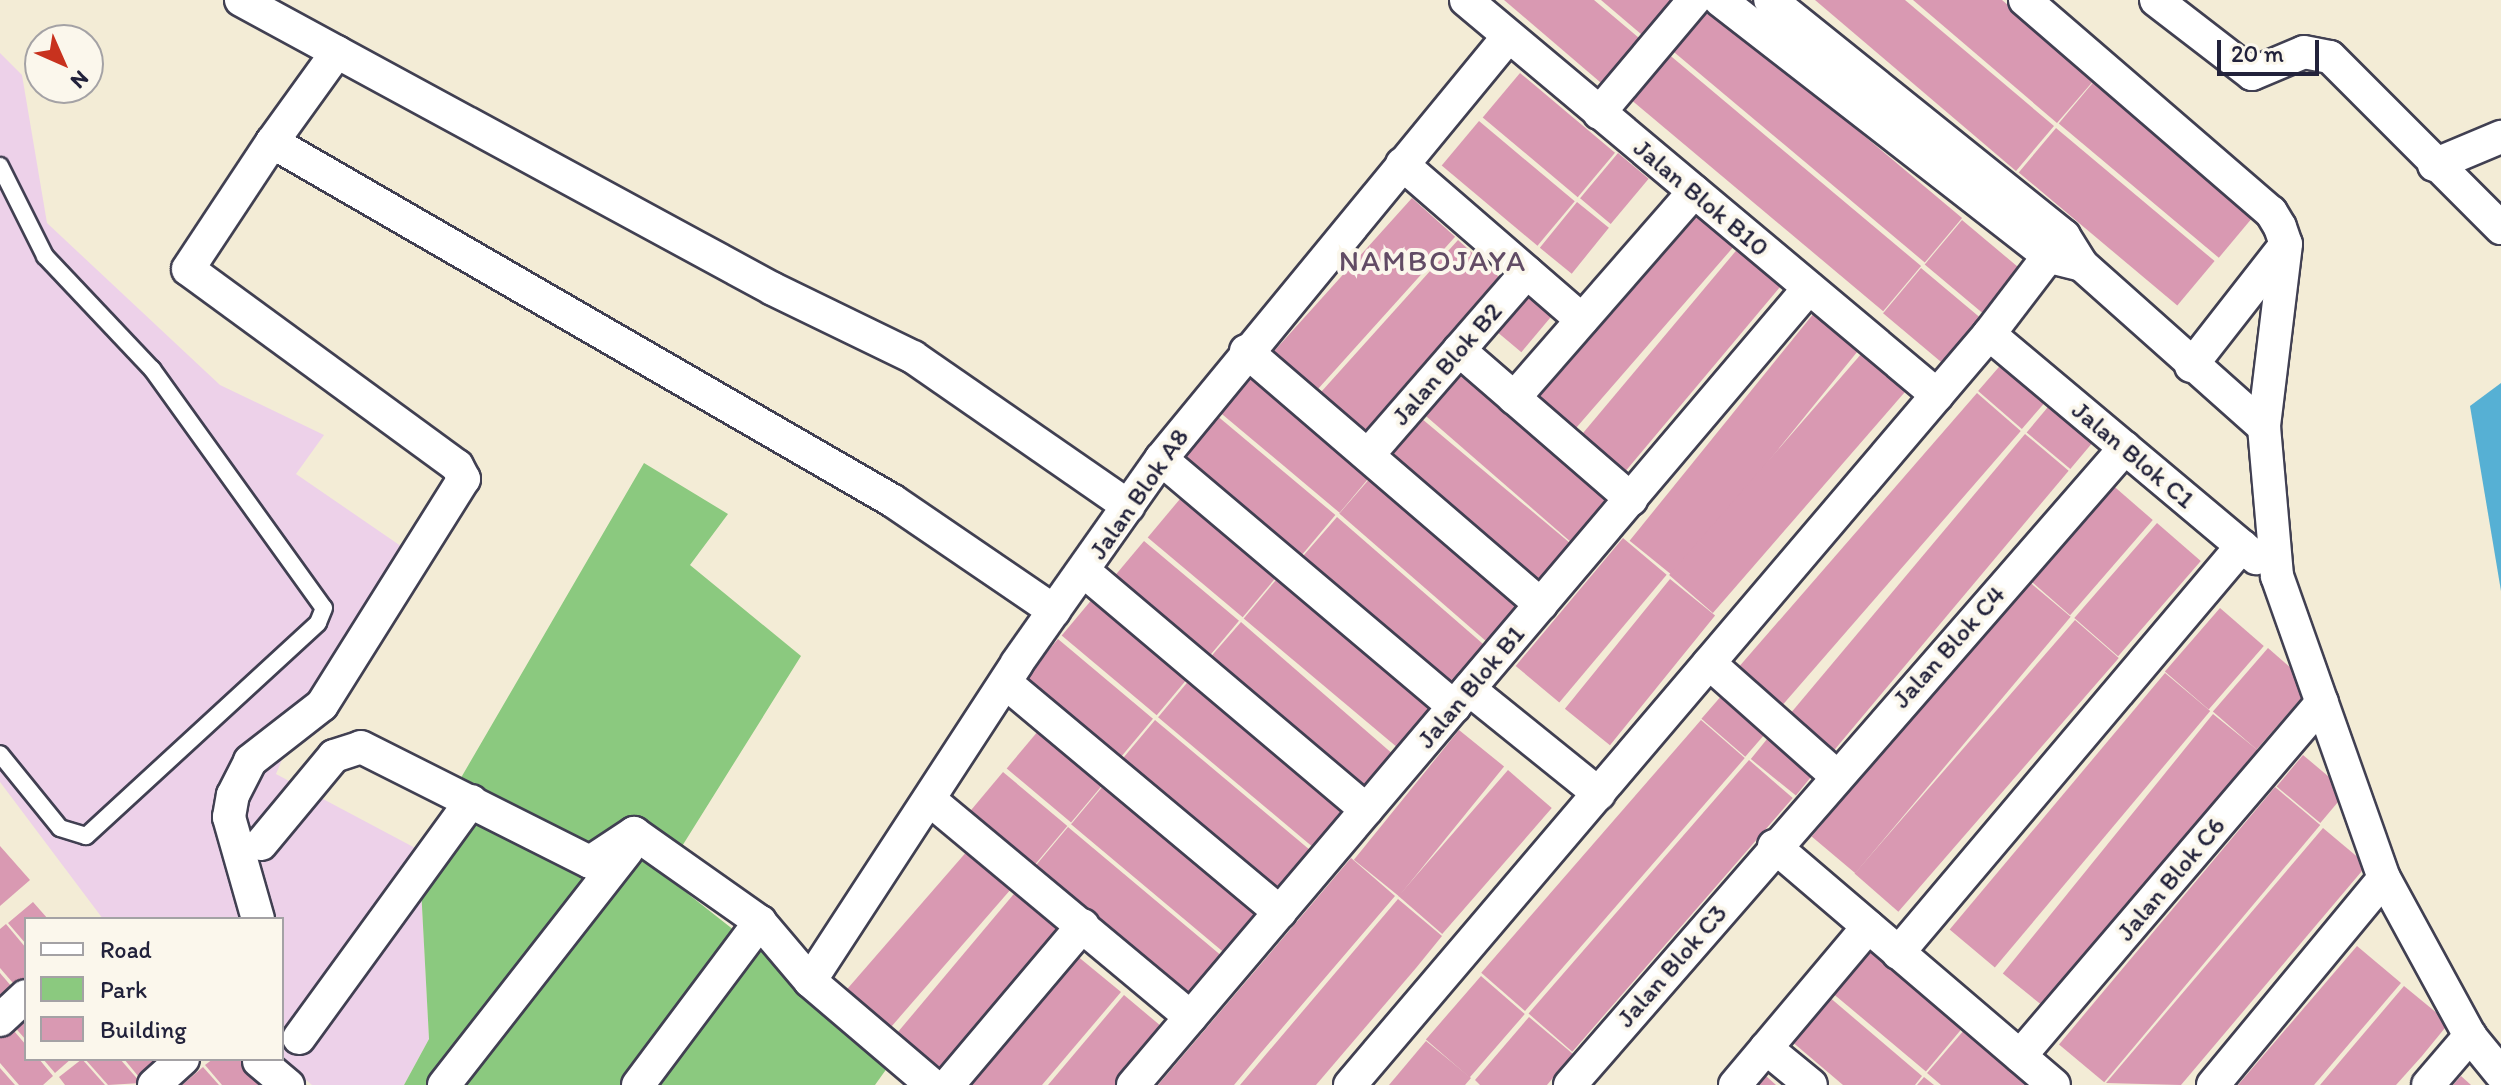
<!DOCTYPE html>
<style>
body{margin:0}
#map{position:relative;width:2501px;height:1085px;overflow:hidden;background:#f3ecd6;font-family:Itim,sans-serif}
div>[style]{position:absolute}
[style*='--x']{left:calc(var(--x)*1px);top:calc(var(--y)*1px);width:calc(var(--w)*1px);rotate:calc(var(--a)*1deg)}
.built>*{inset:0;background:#edd1e9}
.green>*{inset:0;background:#8bc97f}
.water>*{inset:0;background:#56b0d4}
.building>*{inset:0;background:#d999b2;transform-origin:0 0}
.roads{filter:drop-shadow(2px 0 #414052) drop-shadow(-2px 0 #414052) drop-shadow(0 2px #414052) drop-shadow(0 -2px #414052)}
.lane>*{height:16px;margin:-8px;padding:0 8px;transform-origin:8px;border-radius:8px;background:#fff}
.street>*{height:32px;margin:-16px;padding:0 16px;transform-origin:16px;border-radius:16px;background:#fff}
span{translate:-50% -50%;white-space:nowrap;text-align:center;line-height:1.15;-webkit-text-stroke:8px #fbf7ec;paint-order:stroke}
.street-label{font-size:26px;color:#22223b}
.quarter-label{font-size:30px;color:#624c65;letter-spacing:2px}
.legend{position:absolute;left:24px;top:917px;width:260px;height:144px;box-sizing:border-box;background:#fbf7ec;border:2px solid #a4a2a5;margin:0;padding:10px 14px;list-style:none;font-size:24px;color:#22223b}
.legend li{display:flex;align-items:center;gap:16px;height:40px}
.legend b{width:40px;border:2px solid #a4a2a5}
.north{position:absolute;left:24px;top:24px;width:80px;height:80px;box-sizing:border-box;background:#fbf7ec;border:2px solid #a4a2a5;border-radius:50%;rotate:135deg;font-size:22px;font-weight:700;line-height:32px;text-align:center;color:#22223b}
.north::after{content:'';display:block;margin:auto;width:28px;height:36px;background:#c8321e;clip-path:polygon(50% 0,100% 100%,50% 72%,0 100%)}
.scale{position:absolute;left:2217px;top:40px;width:102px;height:36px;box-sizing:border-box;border:4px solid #22223b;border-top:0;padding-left:10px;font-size:24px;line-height:28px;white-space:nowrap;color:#22223b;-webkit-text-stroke:6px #fbf7ec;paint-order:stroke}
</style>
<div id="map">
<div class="built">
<div style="clip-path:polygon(0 53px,22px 75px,47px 223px,220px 385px,324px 435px,296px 474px,411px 553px,305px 704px,276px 774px,419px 850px,429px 1039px,404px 1085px,312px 1085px,280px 1059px,282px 919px,103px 919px,0 782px)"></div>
</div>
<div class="green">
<div style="clip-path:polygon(644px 463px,728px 514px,690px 565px,801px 656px,664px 875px,895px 1057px,875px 1085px,404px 1085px,429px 1039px,419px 850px)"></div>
</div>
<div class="water">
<div style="clip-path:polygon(2501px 383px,2501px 591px,2470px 406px)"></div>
</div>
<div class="building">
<div style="clip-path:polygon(1504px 0,1594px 0,1645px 43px,1607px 88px)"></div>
<div style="clip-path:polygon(1601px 0,1681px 0,1648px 40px)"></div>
<div style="clip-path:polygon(1815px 0,1905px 0,2054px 126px,2016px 171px)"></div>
<div style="clip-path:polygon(1913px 0,2002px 0,2095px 79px,2057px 123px)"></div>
<div style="left:1707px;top:4px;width:333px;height:58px;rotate:40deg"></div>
<div style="left:1666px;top:52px;width:333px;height:59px;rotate:40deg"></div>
<div style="left:1520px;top:73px;width:124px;height:58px;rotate:40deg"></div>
<div style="left:2096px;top:79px;width:209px;height:58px;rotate:40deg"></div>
<div style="left:1479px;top:121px;width:125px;height:58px;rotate:40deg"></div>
<div style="left:2056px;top:128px;width:207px;height:58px;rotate:40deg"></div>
<div style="left:1618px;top:153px;width:40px;height:59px;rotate:40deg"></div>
<div style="left:1412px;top:198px;width:58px;height:210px;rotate:42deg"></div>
<div style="left:1577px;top:202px;width:41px;height:59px;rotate:39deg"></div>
<div style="left:1693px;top:205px;width:58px;height:251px;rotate:41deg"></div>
<div style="left:1962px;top:220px;width:84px;height:58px;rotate:40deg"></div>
<div style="left:1458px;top:240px;width:59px;height:208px;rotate:42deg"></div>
<div style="left:1740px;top:246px;width:57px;height:252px;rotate:40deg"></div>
<div style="left:1921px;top:268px;width:84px;height:59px;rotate:40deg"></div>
<div style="left:1528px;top:282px;width:40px;height:58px;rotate:40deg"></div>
<div style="left:1814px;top:313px;width:58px;height:293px;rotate:39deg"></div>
<div style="left:1862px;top:353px;width:58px;height:294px;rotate:41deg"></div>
<div style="left:2005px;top:360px;width:58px;height:41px;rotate:41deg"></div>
<div style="left:1249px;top:361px;width:167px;height:58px;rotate:40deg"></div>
<div style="left:1456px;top:364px;width:208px;height:59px;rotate:41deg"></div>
<div style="left:1977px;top:393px;width:58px;height:377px;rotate:41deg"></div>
<div style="left:2053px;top:401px;width:57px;height:41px;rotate:40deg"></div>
<div style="left:1209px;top:409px;width:165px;height:59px;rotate:40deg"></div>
<div style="left:1415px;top:413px;width:207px;height:58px;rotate:40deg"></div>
<div style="left:2025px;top:434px;width:57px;height:377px;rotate:40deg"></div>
<div style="left:1378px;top:469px;width:208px;height:59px;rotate:41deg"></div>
<div style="left:2109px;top:482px;width:58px;height:126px;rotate:41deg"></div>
<div style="left:1185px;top:493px;width:124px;height:58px;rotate:40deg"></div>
<div style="left:1337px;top:517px;width:208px;height:59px;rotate:41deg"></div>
<div style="left:2157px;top:523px;width:58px;height:126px;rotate:41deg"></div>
<div style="left:1623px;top:538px;width:57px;height:167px;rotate:40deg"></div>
<div style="left:1144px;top:541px;width:124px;height:58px;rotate:40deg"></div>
<div style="left:1281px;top:574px;width:208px;height:58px;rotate:40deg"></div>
<div style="left:1670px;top:579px;width:58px;height:167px;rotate:39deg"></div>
<div style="left:2027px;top:580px;width:57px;height:335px;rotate:40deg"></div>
<div style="left:1099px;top:591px;width:124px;height:58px;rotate:40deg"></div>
<div style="left:2220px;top:608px;width:58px;height:84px;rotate:41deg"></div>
<div style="left:2075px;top:620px;width:58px;height:336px;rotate:41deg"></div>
<div style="left:1241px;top:622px;width:208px;height:60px;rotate:41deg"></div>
<div style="left:1058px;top:639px;width:124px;height:58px;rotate:40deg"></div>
<div style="left:2268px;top:648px;width:58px;height:84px;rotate:41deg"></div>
<div style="left:1196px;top:672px;width:207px;height:59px;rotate:40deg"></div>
<div style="left:2165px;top:673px;width:59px;height:335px;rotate:40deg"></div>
<div style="left:1729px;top:687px;width:58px;height:42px;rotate:41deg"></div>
<div style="left:2213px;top:714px;width:58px;height:334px;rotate:39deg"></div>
<div style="left:1155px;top:720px;width:207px;height:59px;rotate:40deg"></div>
<div style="left:1701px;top:720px;width:58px;height:335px;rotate:41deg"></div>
<div style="left:1044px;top:724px;width:84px;height:58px;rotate:40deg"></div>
<div style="left:1776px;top:728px;width:58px;height:40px;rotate:39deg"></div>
<div style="left:1459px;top:730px;width:58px;height:167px;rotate:39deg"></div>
<div style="left:2303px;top:755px;width:57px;height:41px;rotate:40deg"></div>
<div style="left:1749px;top:760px;width:58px;height:336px;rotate:41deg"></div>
<div style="left:1508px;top:770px;width:58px;height:167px;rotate:41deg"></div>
<div style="left:1003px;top:772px;width:84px;height:58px;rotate:40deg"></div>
<div style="left:1109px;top:779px;width:207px;height:59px;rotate:40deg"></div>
<div style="left:2275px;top:787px;width:59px;height:336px;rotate:40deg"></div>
<div style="left:1068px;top:827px;width:207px;height:58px;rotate:40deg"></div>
<div style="clip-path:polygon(2323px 828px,2367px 865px,2181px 1085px,2106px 1083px)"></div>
<div style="left:975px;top:842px;width:58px;height:209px;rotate:41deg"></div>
<div style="clip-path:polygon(0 846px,30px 880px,0 906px)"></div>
<div style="clip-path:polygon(1351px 858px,1395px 896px,1259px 1055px,1234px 1085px,1158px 1085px)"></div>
<div style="left:1023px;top:883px;width:57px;height:209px;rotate:40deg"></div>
<div style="clip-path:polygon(1398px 899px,1442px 936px,1416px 968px,1316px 1085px,1240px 1085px)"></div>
<div style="clip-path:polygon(33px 902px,48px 919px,26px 919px,26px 944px,8px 923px)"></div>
<div style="clip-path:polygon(6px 924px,26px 948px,26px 984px,19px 990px,0 968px,0 929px)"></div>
<div style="clip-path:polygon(2357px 946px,2401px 983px,2320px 1078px,2314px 1085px,2238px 1085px)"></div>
<div style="left:1869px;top:948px;width:123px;height:58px;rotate:40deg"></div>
<div style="clip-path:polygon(1076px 955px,1121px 992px,1042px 1085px,971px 1085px,968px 1082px)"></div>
<div style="clip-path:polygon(0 973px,18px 994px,0 1010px)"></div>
<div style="left:1481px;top:976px;width:58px;height:84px;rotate:41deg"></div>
<div style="clip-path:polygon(2404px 986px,2449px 1023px,2422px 1056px,2396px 1085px,2320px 1085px)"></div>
<div style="clip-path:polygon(1124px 995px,1168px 1032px,1124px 1085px,1048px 1085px)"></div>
<div style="clip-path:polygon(1828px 996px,1922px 1076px,1915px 1085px,1843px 1085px,1790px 1040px)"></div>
<div style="clip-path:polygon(26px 1012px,26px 1040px,12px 1024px)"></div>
<div style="clip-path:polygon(1529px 1017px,1573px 1054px,1547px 1085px,1480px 1085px,1475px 1080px)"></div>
<div style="clip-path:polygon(9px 1025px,26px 1045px,26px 1059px,39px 1059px,53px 1076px,43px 1085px,19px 1085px,0 1063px,0 1033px)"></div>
<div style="clip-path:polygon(1965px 1029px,2031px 1085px,1941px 1085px,1927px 1073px)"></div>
<div style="clip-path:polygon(1426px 1041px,1471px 1078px,1465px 1085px,1389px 1085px)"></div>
<div style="clip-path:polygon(43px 1059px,71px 1059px,55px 1073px)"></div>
<div style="clip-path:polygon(82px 1059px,105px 1085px,65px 1085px,59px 1077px)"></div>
<div style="clip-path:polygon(85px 1059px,120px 1059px,141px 1083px,108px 1085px)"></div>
<div style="clip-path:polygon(124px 1059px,169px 1059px,143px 1082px)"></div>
<div style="clip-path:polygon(213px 1059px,244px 1059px,266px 1085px,222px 1085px,205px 1065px)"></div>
<div style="clip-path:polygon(203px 1067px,219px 1085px,182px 1085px)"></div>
<div style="clip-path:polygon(0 1068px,15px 1085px,0 1085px)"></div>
<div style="clip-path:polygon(1766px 1076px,1776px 1085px,1758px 1085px)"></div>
<div style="clip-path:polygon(2461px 1076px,2471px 1085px,2453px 1085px)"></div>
<div style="clip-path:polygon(1924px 1077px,1934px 1085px,1917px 1085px)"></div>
</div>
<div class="roads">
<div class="lane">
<div style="--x:0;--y:166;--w:101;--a:63.4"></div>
<div style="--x:45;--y:256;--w:156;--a:46.6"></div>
<div style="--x:152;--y:369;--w:294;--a:54.3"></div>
<div style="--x:324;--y:608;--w:16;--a:112"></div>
<div style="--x:318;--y:623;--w:315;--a:137.4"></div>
<div style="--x:86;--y:836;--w:27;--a:-163"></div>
<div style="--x:60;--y:828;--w:95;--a:-129"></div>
</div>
<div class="street">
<div style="--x:241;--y:0;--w:605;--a:28.51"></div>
<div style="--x:773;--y:289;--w:156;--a:25.9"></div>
<div style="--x:913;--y:357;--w:262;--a:34.7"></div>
<div style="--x:1466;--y:0;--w:615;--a:39.98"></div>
<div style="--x:1720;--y:0;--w:418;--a:37.9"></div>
<div style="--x:2050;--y:257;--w:33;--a:14"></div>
<div style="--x:2082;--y:265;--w:34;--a:-122"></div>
<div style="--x:2064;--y:236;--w:377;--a:-141.2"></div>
<div style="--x:2025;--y:0;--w:325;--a:40.8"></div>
<div style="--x:2271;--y:212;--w:17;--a:59"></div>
<div style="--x:2280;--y:227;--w:18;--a:71"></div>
<div style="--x:2286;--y:244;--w:184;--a:96.9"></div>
<div style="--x:2264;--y:427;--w:150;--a:85"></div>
<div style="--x:2277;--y:576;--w:320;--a:70.5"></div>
<div style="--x:2384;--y:878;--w:180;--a:61.4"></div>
<div style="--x:2470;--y:1036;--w:49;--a:50.8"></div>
<div style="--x:2156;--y:0;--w:121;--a:37.6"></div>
<div style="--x:2252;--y:74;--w:56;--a:-22.9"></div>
<div style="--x:2304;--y:52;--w:26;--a:11"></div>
<div style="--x:2330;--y:57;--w:242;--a:45"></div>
<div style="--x:337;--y:52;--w:111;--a:125.8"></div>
<div style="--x:272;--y:142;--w:717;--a:30.03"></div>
<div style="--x:893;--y:501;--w:195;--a:34.3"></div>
<div style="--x:1599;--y:113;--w:148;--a:-49.9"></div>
<div style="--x:1402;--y:164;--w:238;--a:40.9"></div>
<div style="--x:2434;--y:165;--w:73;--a:-22.7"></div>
<div style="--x:2082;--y:265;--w:244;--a:41.7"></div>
<div style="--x:1989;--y:334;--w:349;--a:40"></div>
<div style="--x:1459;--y:350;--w:228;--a:40.9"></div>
<div style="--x:1246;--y:351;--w:389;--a:40.7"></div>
<div style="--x:2191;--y:366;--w:151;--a:-52"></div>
<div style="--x:1514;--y:398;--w:274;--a:-48.9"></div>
<div style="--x:1368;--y:455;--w:242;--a:-49"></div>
<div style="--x:1161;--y:459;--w:384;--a:40.2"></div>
<div style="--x:1086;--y:573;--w:367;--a:40.2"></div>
<div style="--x:1709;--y:663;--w:169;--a:41.6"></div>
<div style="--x:1007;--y:684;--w:356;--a:39.9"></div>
<div style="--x:1469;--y:689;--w:167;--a:38.9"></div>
<div style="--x:930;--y:800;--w:339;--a:39.8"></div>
<div style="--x:261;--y:844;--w:114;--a:-50.3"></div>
<div style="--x:334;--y:756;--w:28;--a:-18"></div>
<div style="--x:361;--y:747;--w:256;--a:26.7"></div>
<div style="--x:590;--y:862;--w:53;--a:-33.4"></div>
<div style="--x:634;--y:833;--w:154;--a:35.2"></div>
<div style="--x:760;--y:922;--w:77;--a:49.7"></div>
<div style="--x:810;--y:981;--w:160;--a:40.4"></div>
<div style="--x:1774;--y:846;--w:368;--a:40.5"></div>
<div style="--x:258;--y:919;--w:106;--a:-105.9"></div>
<div style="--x:229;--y:817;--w:22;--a:-80"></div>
<div style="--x:233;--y:795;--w:38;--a:-63"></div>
<div style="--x:250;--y:761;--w:91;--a:-37.9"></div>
<div style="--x:322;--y:705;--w:267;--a:-57.9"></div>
<div style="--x:464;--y:479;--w:15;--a:-118"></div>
<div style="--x:457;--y:466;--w:333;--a:-143.8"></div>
<div style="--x:188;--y:269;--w:152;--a:-56.5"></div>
<div style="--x:1898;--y:953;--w:533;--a:-49.8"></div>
<div style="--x:810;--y:981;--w:379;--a:-56.9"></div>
<div style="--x:1017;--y:663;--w:250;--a:-54.8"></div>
<div style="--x:1161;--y:459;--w:546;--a:-50.57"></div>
<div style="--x:0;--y:1020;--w:35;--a:-43"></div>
<div style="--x:299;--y:1038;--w:293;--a:-54"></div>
<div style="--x:1766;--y:1048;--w:58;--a:39.4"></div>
<div style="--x:2020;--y:1056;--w:465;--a:-49.5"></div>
<div style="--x:259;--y:1061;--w:38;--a:40"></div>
<div style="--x:154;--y:1085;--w:39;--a:-42"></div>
<div style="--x:444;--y:1085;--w:297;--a:-52"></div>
<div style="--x:638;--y:1085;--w:204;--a:-53.2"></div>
<div style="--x:948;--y:1085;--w:209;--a:-49.8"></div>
<div style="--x:1133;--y:1085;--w:1045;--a:-49.7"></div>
<div style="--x:1350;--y:1085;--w:986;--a:-49.61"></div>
<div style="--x:1989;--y:334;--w:123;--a:-52.6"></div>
<div style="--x:1570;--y:1085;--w:845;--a:-48.94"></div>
<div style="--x:1735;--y:1085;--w:207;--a:-49.9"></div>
<div style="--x:2213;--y:1085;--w:268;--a:-50.4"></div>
<div style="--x:2428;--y:1085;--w:65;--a:-49.4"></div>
</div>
</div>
<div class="street-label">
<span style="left:1701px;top:198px;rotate:40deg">Jalan Blok B10</span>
<span style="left:1447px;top:364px;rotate:-49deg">Jalan Blok B2</span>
<span style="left:2133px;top:455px;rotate:40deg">Jalan Blok C1</span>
<span style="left:1139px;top:494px;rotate:-55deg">Jalan Blok A8</span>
<span style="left:1949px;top:647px;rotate:-48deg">Jalan Blok C4</span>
<span style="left:1471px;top:687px;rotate:-50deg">Jalan Blok B1</span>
<span style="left:2171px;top:879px;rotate:-50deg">Jalan Blok C6</span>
<span style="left:1672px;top:966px;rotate:-49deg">Jalan Blok C3</span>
</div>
<div class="quarter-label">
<span style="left:1433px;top:261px">NAMBOJAYA</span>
</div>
<ul class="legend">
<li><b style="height:10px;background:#fff"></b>Road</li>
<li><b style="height:22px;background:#8bc97f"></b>Park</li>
<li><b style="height:22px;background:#d999b2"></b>Building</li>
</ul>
<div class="north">N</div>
<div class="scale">20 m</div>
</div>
